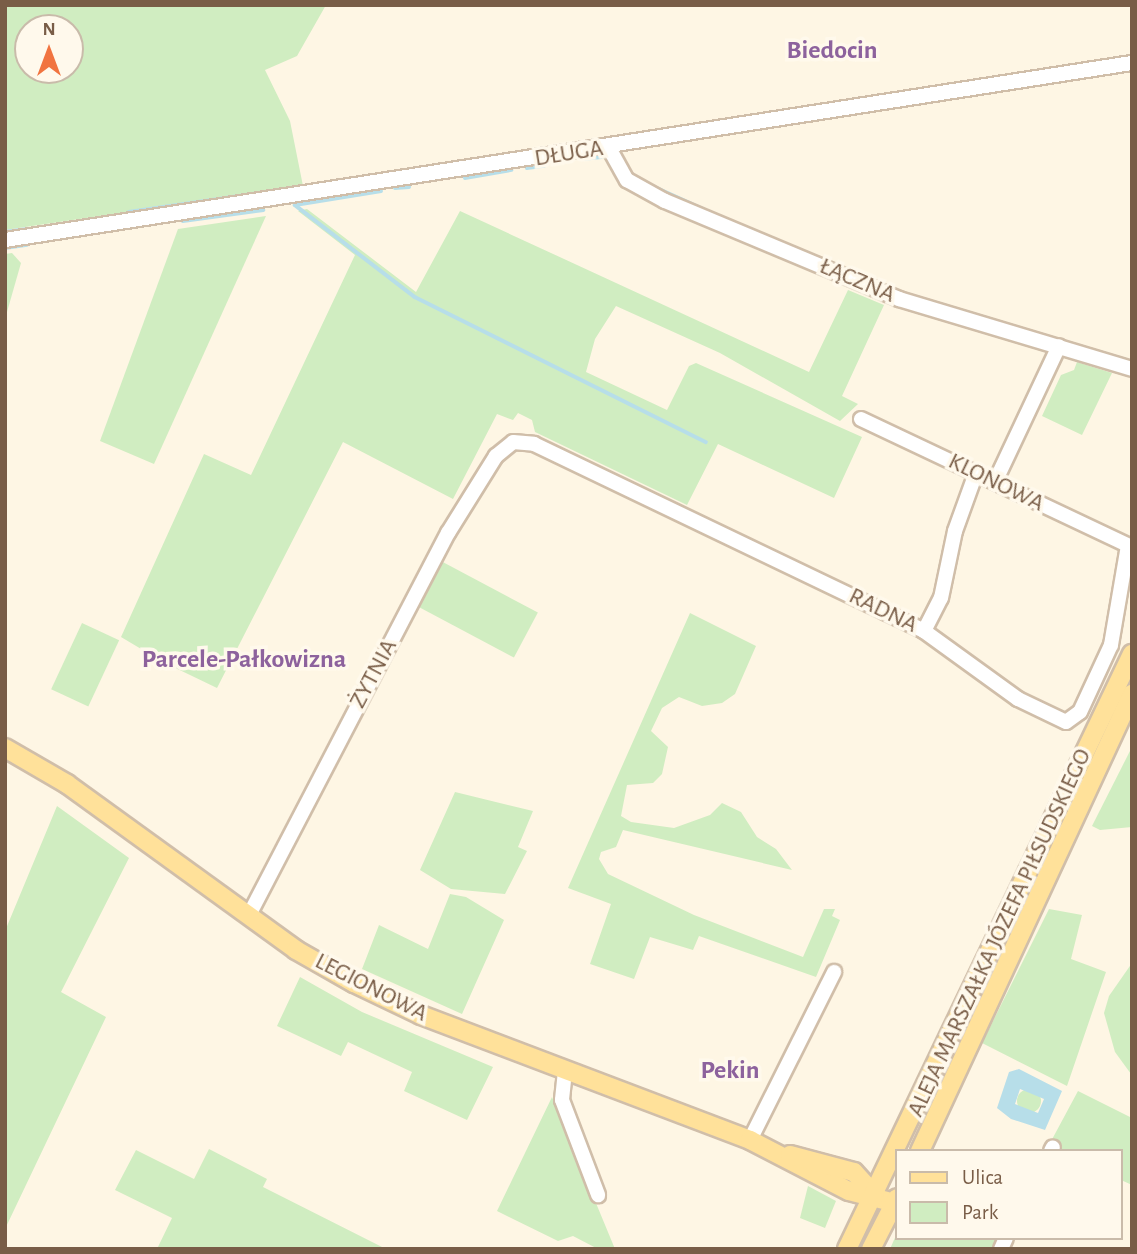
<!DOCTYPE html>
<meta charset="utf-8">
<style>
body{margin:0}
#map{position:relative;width:1137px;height:1254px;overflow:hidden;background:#fef6e4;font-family:"Alegreya Sans",sans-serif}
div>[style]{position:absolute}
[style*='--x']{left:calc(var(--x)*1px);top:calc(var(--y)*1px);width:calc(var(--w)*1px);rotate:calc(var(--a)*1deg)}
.green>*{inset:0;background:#d0edc1;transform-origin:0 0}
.round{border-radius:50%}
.water>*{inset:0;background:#b7dee9}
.stream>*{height:3.5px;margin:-1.75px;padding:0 1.75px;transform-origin:1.75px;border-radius:1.75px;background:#b7dee9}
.roads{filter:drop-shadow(2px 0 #d0bea9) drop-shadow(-2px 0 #d0bea9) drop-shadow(0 2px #d0bea9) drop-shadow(0 -2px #d0bea9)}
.minor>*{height:14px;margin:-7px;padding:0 7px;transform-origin:7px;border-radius:7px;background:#fff}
.major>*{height:18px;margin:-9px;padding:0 9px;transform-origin:9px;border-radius:9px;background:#ffe19a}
span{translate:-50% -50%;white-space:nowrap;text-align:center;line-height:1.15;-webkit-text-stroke:7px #fff9ec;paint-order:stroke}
.street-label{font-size:24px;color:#795d47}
.neighbourhood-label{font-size:26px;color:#8d629d;font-weight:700}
.frame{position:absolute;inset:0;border:7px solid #795d47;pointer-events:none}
.legend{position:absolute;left:895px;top:1149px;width:228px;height:91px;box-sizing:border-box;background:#fff9ec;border:2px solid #c9bbaa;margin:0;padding:9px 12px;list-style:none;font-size:21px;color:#795d47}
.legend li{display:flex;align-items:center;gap:14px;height:35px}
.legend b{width:35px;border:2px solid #c9bbaa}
.north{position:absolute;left:14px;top:14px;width:70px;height:70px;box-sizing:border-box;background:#fff9ec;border:2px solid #c9bbaa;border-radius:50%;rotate:0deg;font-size:19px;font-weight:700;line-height:28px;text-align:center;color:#795d47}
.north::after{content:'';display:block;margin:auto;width:24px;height:32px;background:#f17440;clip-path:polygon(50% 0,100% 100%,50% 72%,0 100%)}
</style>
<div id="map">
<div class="green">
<div style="clip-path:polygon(evenodd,5px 5px,326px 5px,297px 56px,265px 70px,290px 121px,303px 186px,5px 230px,5px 5px,28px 28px,70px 28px,70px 70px,28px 70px,28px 28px)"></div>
<div style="clip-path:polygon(307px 209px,416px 292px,460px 211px,809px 372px,848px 290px,884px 305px,842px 396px,858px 404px,840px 421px,720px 353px,616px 306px,595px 339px,586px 372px,667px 410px,689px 366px,696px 363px,862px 437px,834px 498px,718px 444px,687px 505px,535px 432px,532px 420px,518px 413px,513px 420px,497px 414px,453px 499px,343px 442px,217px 688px,163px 662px,121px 637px,204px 454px,251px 475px,355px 255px,298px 211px)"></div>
<div style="clip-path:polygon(266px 216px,154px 464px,100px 441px,178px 229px)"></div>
<div style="clip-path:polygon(12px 253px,21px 263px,5px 319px,5px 254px)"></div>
<div style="clip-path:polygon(1077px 362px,1112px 373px,1082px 435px,1042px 416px,1061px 375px,1074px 370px)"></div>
<div style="left:439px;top:560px;width:112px;height:51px;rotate:28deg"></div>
<div style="clip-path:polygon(690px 613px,756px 646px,735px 694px,722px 703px,702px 706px,679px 697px,662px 708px,651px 731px,668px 747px,662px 774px,653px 783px,627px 785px,621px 816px,631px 822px,674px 828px,710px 815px,722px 803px,741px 812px,757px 837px,776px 849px,792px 870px,623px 830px,616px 847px,601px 852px,599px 859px,608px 874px,694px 915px,803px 957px,824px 909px,835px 909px,832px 916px,840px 920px,816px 977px,699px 936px,693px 950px,650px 937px,634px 979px,590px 964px,611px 904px,568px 888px)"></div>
<div style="left:82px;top:623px;width:41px;height:73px;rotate:25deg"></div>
<div style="clip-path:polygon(1132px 747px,1132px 827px,1100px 830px,1092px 826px)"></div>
<div style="clip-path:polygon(455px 792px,533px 811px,518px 847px,527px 851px,505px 894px,451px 889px,420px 870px)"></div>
<div style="clip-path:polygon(57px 806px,129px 858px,61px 992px,106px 1017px,5px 1229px,5px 931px)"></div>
<div style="clip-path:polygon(450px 894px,466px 897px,504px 920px,462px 1014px,362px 969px,379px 925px,428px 949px)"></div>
<div style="clip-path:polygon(1049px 909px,1082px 915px,1071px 959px,1106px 972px,1067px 1086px,982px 1043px)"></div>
<div style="clip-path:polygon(1132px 963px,1132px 1073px,1131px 1074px,1115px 1052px,1104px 1013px,1109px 996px)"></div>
<div style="clip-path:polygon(300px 977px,362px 1012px,493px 1067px,467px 1120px,404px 1091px,412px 1072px,348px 1042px,341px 1056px,277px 1026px)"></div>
<div class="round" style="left:1017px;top:1089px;width:24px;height:24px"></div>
<div style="clip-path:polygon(1078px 1091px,1132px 1118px,1132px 1185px,1121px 1180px,1121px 1151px,1060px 1151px,1049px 1145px)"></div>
<div style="clip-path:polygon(552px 1097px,615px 1249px,598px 1249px,573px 1236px,558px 1241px,497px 1211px)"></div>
<div style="clip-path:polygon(209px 1149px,267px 1179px,263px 1187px,386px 1249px,157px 1249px,172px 1218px,115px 1190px,136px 1150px,194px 1179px)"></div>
<div style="clip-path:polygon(808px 1186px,836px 1201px,825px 1228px,800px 1218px)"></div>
<div style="clip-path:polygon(897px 1233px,897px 1238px,1001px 1238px,996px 1249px,890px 1249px)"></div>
</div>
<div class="water">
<div style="clip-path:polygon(evenodd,1019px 1069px,1062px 1091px,1045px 1130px,1011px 1119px,997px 1108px,1009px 1072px,1019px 1069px,1020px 1089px,1044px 1099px,1038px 1113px,1015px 1104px,1020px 1089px)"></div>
</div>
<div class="stream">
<div style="--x:583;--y:159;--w:18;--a:-6"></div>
<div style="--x:527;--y:168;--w:17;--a:-7"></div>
<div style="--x:465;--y:178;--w:47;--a:-9.9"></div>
<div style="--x:646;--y:183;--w:63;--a:24.5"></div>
<div style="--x:395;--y:188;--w:14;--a:-4"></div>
<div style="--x:295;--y:205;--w:151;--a:37.5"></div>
<div style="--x:415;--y:297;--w:325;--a:26.5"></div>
<div style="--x:295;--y:205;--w:87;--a:-9.2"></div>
<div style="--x:129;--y:212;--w:132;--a:-8.3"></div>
<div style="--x:183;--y:221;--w:81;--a:-7.8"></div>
<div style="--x:5;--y:232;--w:22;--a:-8"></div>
<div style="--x:5;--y:248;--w:22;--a:-8"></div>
</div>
<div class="roads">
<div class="minor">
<div style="--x:609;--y:148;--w:37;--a:61"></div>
<div style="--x:627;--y:180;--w:43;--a:28.9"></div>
<div style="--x:665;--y:201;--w:254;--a:22.7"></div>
<div style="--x:899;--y:299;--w:243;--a:16.7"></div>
<div style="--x:5;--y:240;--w:1141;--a:-8.93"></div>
<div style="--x:861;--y:419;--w:300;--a:25.3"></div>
<div style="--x:995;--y:482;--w:150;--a:-64.8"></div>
<div style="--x:924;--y:631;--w:37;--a:-63"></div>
<div style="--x:941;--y:598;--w:68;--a:-78.2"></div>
<div style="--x:955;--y:531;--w:62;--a:-70.1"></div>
<div style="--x:249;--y:915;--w:431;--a:-62.5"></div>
<div style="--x:448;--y:533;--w:91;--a:-58.1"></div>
<div style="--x:496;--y:456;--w:22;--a:-39"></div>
<div style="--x:513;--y:442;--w:21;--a:5"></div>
<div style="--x:534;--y:444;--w:433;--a:25.6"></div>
<div style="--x:924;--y:631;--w:116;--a:35.9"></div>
<div style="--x:1018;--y:699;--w:53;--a:25.6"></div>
<div style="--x:1066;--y:722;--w:17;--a:-36"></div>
<div style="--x:1080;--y:712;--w:74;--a:-65.2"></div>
<div style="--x:1111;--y:645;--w:100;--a:-80.3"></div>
<div style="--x:565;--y:1071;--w:29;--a:96"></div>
<div style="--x:562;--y:1100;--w:102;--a:69.2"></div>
<div style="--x:750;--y:1140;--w:188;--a:-63.4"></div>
<div style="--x:1051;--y:1151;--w:4;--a:-63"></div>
<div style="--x:1001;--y:1249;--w:12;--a:-66"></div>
</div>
<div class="major">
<div style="--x:5;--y:748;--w:72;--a:30.1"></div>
<div style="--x:67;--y:784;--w:283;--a:35.9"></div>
<div style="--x:296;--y:950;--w:67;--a:29.6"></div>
<div style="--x:354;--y:983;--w:74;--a:25.5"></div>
<div style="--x:421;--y:1015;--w:352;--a:20.8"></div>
<div style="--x:750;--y:1140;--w:111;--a:27.3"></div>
<div style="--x:849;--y:1191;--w:48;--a:14.6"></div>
<div style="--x:920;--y:1151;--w:504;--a:-65.11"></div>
<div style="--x:790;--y:1155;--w:66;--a:14.9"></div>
<div style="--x:854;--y:1172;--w:31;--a:48"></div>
<div style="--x:847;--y:1249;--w:660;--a:-64.41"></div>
<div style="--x:871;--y:1249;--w:57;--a:-63"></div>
</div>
</div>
<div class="street-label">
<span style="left:569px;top:154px;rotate:-9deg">DŁUGA</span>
<span style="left:857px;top:281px;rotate:23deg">ŁĄCZNA</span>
<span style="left:996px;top:483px;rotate:26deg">KLONOWA</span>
<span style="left:883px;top:611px;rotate:26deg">RADNA</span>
<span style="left:374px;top:674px;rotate:-62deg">ŻYTNIA</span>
<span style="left:1000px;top:933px;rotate:-65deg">ALEJA MARSZAŁKA JÓZEFA PIŁSUDSKIEGO</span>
<span style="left:371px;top:988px;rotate:27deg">LEGIONOWA</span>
</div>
<div class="neighbourhood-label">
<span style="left:832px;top:51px">Biedocin</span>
<span style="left:244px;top:660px">Parcele-Pałkowizna</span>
<span style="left:730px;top:1071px">Pekin</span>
</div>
<div class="frame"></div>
<ul class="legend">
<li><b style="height:9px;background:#ffe19a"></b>Ulica</li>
<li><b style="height:19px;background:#d0edc1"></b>Park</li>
</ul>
<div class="north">N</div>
</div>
